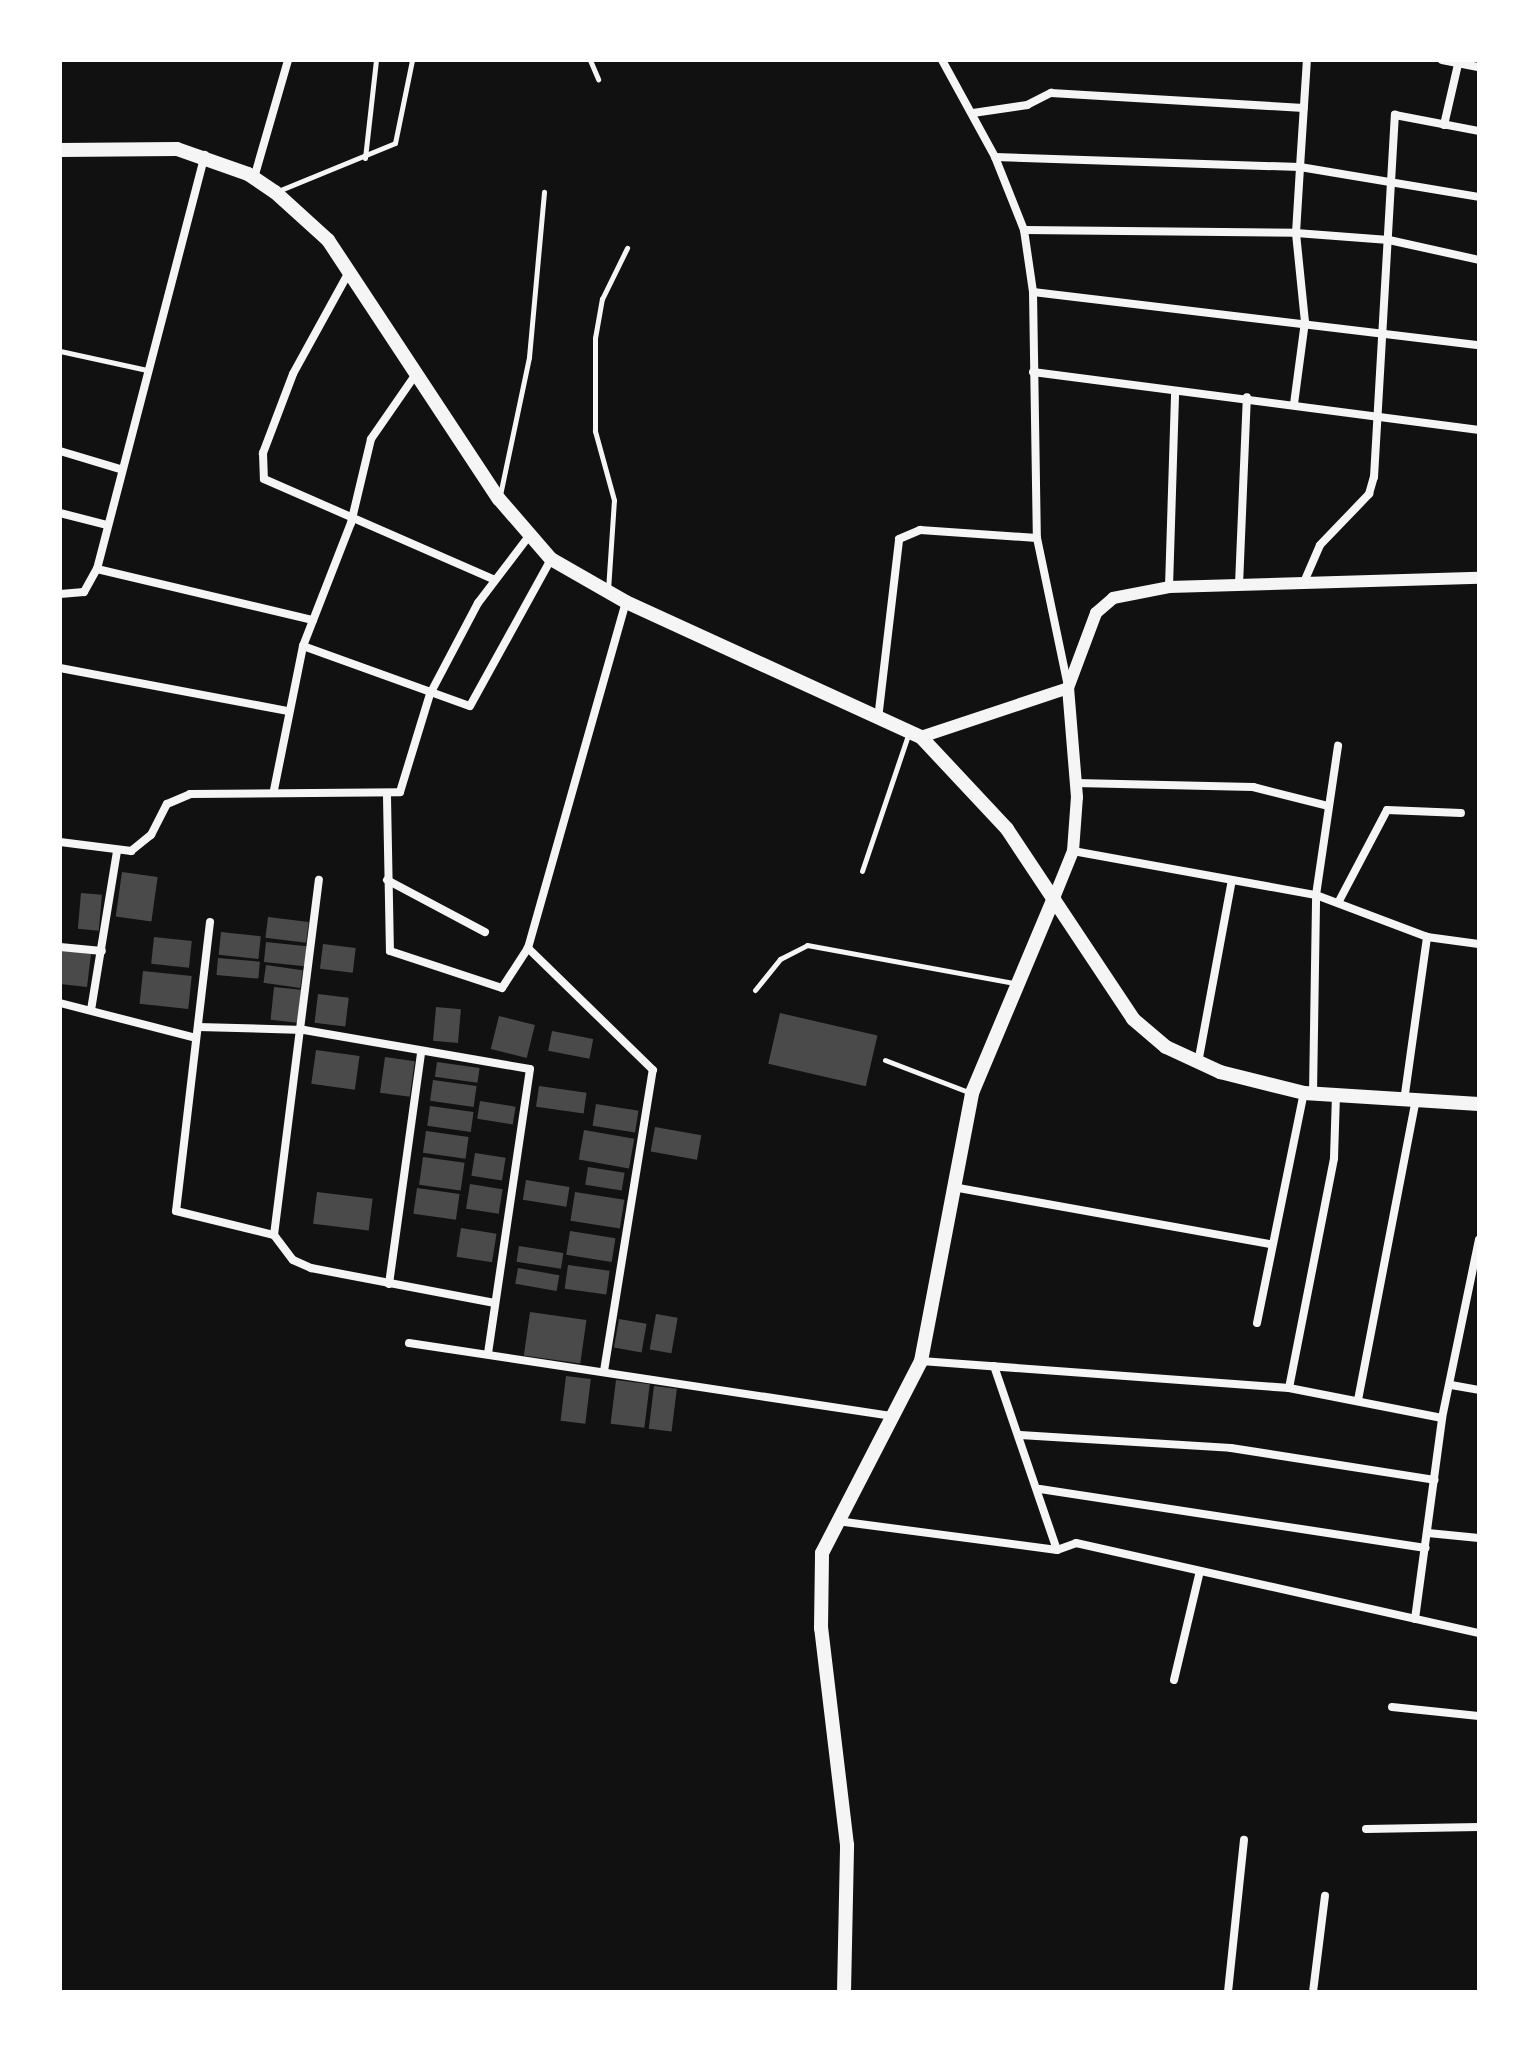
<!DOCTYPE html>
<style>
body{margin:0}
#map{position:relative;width:1539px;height:2052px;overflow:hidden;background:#111;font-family:Overpass,sans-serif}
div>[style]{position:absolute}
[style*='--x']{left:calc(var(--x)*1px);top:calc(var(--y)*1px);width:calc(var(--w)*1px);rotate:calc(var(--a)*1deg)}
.building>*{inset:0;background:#4a4a4a;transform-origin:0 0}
.service>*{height:5px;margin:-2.5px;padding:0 2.5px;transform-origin:2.5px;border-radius:2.5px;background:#f5f5f5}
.minor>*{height:8px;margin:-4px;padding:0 4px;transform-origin:4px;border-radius:4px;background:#f5f5f5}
.tertiary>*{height:12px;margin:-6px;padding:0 6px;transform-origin:6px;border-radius:6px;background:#f5f5f5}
.secondary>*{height:14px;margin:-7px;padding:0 7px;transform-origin:7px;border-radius:7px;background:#f5f5f5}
span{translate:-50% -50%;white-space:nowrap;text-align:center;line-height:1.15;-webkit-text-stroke:8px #fff;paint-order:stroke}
.frame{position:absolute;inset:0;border:62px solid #fff;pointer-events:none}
</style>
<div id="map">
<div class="building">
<div style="left:122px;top:872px;width:36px;height:45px;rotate:8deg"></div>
<div style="left:81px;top:893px;width:21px;height:36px;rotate:5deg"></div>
<div style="left:268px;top:917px;width:41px;height:21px;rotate:7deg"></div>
<div style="left:221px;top:932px;width:40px;height:23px;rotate:6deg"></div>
<div style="left:154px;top:937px;width:38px;height:27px;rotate:6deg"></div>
<div style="left:266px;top:942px;width:41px;height:20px;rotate:6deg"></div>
<div style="left:323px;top:944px;width:33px;height:25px;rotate:7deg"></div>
<div style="clip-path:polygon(60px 950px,91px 954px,87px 987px,60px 984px)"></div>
<div style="left:218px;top:958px;width:42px;height:17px;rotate:5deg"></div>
<div style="left:266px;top:965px;width:37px;height:18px;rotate:8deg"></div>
<div style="left:143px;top:971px;width:49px;height:33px;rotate:6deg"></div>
<div style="left:274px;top:987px;width:27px;height:33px;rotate:6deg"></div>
<div style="left:318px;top:994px;width:31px;height:29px;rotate:7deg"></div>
<div style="left:436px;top:1007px;width:25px;height:34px;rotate:5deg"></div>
<div style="left:780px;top:1013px;width:100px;height:52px;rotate:13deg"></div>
<div style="left:499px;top:1016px;width:37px;height:34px;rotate:14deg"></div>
<div style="left:552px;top:1031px;width:42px;height:20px;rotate:11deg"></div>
<div style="left:316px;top:1050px;width:44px;height:34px;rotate:8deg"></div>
<div style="left:385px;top:1057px;width:30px;height:36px;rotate:8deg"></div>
<div style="left:437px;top:1062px;width:43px;height:15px;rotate:8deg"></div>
<div style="left:433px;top:1080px;width:44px;height:21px;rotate:8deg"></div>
<div style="left:539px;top:1086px;width:48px;height:21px;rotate:8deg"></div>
<div style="left:480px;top:1101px;width:36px;height:18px;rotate:9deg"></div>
<div style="left:596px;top:1104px;width:43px;height:22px;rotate:9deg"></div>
<div style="left:430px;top:1106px;width:44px;height:20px;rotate:8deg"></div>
<div style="left:655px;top:1127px;width:47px;height:25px;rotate:10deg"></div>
<div style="left:584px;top:1130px;width:51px;height:30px;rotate:10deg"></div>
<div style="left:426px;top:1131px;width:43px;height:22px;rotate:8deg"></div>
<div style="left:475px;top:1153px;width:31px;height:23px;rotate:9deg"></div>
<div style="left:423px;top:1157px;width:42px;height:28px;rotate:8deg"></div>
<div style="left:588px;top:1167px;width:37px;height:18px;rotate:9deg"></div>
<div style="left:526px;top:1180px;width:44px;height:20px;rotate:9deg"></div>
<div style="left:470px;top:1184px;width:33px;height:25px;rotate:9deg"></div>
<div style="left:417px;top:1188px;width:43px;height:26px;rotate:8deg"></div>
<div style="left:317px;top:1192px;width:56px;height:32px;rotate:7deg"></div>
<div style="left:575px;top:1192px;width:50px;height:29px;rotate:9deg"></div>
<div style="left:461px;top:1228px;width:36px;height:29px;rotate:9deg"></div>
<div style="left:570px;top:1231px;width:46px;height:24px;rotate:9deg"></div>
<div style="left:519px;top:1246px;width:45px;height:16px;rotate:9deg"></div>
<div style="left:568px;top:1265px;width:42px;height:24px;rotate:8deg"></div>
<div style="left:518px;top:1268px;width:42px;height:16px;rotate:10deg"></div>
<div style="left:530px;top:1312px;width:57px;height:44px;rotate:8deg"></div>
<div style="left:656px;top:1314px;width:22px;height:36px;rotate:10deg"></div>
<div style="left:619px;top:1319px;width:28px;height:29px;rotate:10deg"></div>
<div style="left:566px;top:1376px;width:25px;height:45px;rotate:7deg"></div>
<div style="left:616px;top:1380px;width:34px;height:44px;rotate:7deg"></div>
<div style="left:654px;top:1386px;width:23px;height:43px;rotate:7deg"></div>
</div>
<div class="service">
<div style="--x:590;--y:60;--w:21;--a:67"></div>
<div style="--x:365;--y:158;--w:99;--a:-83.6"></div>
<div style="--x:278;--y:191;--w:126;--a:-22.3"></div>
<div style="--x:395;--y:143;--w:85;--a:-78.4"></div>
<div style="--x:60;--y:351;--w:89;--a:12.3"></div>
<div style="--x:500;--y:495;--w:141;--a:-78.1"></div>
<div style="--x:529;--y:357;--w:166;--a:-84.8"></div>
<div style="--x:608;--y:590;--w:90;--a:-86.2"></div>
<div style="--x:614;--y:500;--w:72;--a:-105.4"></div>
<div style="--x:595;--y:431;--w:93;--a:-90"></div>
<div style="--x:595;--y:338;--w:40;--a:-80"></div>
<div style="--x:602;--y:299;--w:57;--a:-63.9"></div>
<div style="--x:862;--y:871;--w:147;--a:-71.3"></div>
<div style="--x:755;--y:990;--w:40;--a:-51"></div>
<div style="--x:780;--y:959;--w:30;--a:-27"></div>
<div style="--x:807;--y:945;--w:211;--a:10.4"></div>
<div style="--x:885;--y:1060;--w:92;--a:21"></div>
</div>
<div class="minor">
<div style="--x:942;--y:60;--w:111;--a:61.3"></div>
<div style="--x:995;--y:157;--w:79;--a:68.3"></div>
<div style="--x:1024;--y:230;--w:63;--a:81.7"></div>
<div style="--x:1033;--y:292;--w:246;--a:89.1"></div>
<div style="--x:1037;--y:538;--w:152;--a:78.2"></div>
<div style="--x:1442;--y:60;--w:38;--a:11"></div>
<div style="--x:973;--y:113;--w:55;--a:-8.4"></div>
<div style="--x:1027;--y:105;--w:27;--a:-27"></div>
<div style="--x:1051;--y:93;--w:253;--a:3.4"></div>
<div style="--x:1444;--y:125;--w:67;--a:-77"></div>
<div style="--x:995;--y:157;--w:305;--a:1.9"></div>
<div style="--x:1300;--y:167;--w:107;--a:-86.3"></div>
<div style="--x:254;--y:178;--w:123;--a:-73.9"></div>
<div style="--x:1024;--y:230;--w:272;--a:0.6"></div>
<div style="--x:1296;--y:233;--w:66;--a:-86.5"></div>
<div style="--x:1300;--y:167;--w:181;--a:9.5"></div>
<div style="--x:349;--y:272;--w:116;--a:118.8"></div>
<div style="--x:293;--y:374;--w:85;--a:110.8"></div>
<div style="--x:263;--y:453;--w:26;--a:88"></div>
<div style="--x:264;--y:479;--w:250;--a:23.6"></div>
<div style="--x:1033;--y:292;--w:449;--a:6.8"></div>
<div style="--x:1033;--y:372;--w:450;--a:7.4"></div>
<div style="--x:1294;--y:404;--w:83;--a:-82.4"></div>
<div style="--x:1305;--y:322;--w:89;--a:-95.8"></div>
<div style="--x:1296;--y:233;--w:93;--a:4.3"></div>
<div style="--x:1389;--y:240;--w:92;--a:12.5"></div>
<div style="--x:60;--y:451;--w:63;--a:16.7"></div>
<div style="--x:60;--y:513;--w:49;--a:14.3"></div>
<div style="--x:97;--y:569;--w:222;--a:13.3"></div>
<div style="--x:1304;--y:582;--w:40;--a:-66.6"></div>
<div style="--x:1320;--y:545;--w:71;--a:-46.1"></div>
<div style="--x:1369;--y:494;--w:18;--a:-74"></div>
<div style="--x:1374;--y:477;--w:363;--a:-86.7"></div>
<div style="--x:1395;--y:115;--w:86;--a:10.8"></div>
<div style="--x:1239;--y:585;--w:188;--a:-87.6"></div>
<div style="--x:1169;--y:587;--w:195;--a:-88.2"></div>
<div style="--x:60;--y:594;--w:24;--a:-5"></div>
<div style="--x:84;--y:592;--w:26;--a:-61"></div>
<div style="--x:97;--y:569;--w:428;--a:-75.4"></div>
<div style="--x:303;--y:646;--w:177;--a:19.8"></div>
<div style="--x:470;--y:706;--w:168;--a:-61.1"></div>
<div style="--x:60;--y:668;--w:231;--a:10.7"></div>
<div style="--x:878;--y:719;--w:181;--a:-83.3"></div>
<div style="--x:899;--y:539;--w:23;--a:-23"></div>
<div style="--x:920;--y:530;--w:117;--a:3.9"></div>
<div style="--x:1076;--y:783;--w:177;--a:1.3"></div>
<div style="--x:1253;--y:787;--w:77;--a:14.2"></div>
<div style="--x:274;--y:790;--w:147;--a:-78.6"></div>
<div style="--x:303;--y:646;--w:132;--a:-68.7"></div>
<div style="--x:351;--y:523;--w:86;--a:-76.6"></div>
<div style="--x:371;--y:439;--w:79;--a:-55.3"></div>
<div style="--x:387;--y:797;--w:154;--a:88.9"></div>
<div style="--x:390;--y:951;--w:118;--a:18.3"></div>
<div style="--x:502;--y:988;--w:48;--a:-57"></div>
<div style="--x:60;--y:842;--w:72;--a:7.2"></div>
<div style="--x:131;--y:851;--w:26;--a:-39"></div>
<div style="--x:151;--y:835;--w:35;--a:-63"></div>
<div style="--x:167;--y:804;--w:25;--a:-23"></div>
<div style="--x:190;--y:794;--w:210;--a:-0.5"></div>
<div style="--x:400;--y:792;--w:102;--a:-73"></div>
<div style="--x:430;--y:694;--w:103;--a:-62.2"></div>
<div style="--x:478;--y:603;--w:84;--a:-52.7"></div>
<div style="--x:1073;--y:851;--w:247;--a:10.3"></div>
<div style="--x:1316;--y:895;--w:119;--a:20.7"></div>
<div style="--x:1427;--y:937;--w:52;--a:7.7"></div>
<div style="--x:387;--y:880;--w:111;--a:28"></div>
<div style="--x:1338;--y:903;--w:105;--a:-62.2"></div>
<div style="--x:1387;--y:810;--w:74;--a:2.3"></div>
<div style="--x:210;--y:922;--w:291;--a:96.7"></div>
<div style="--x:176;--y:1211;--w:101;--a:13.8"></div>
<div style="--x:274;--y:1235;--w:31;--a:53"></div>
<div style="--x:293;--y:1260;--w:20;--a:24"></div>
<div style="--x:311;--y:1268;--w:187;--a:10.8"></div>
<div style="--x:60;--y:947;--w:42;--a:5.4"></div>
<div style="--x:60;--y:1003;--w:140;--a:14.4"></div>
<div style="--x:91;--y:1010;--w:161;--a:-80.7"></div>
<div style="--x:198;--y:1027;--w:106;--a:1.6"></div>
<div style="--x:304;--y:1030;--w:229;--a:9.8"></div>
<div style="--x:530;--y:1069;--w:287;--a:98.4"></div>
<div style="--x:1198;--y:1063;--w:186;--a:-79.5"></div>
<div style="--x:1313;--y:1094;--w:199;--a:-89.1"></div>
<div style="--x:1316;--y:895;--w:151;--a:-81.6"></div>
<div style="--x:1404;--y:1101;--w:166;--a:-82"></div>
<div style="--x:953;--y:1187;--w:321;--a:10.2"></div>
<div style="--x:274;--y:1235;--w:358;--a:-82.8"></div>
<div style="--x:389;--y:1284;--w:234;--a:-82.1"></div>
<div style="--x:1257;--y:1323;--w:235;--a:-78.5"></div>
<div style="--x:409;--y:1343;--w:489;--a:8.6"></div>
<div style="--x:921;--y:1361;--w:369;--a:4.2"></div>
<div style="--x:1289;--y:1388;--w:156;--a:11.1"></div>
<div style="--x:994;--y:1366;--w:194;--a:71.1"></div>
<div style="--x:604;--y:1371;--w:305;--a:-80.8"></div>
<div style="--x:653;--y:1070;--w:175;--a:-135.7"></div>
<div style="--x:528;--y:948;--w:360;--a:-74.2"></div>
<div style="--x:1451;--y:1385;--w:28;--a:10"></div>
<div style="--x:1289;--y:1388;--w:234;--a:-78.9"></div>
<div style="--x:1334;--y:1158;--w:64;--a:-88.2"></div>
<div style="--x:1358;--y:1400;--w:302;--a:-79.1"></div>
<div style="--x:1020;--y:1435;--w:211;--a:3.5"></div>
<div style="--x:1231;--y:1448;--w:206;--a:8.9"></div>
<div style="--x:1040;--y:1489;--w:390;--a:8.7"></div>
<div style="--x:837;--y:1521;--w:222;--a:7.5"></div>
<div style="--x:1057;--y:1550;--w:20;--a:-20"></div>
<div style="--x:1076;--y:1543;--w:413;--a:12.6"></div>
<div style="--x:1428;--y:1533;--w:51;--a:5.6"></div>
<div style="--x:1415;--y:1619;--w:203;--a:-82.3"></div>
<div style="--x:1442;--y:1418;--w:182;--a:-78.3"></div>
<div style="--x:1174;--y:1680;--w:112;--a:-76.6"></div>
<div style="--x:1392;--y:1707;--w:87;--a:5.9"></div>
<div style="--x:1366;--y:1829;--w:113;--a:-1"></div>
<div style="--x:1228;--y:1992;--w:153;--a:-84"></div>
<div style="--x:1313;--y:1992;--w:97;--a:-82.9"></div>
</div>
<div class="tertiary">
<div style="--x:921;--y:737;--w:155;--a:-18.4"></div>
<div style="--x:1054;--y:898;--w:51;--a:-68"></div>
<div style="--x:1073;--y:851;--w:54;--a:-85.8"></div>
<div style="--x:1077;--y:797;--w:109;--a:-94.7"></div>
<div style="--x:1068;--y:688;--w:80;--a:-69.5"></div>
<div style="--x:1096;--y:613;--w:23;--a:-41"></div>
<div style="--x:1113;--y:598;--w:57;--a:-11.1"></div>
<div style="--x:1169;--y:587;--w:310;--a:-1.7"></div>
</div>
<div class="secondary">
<div style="--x:60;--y:150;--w:117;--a:-0.5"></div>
<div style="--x:177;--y:149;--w:75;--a:19.4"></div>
<div style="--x:248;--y:174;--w:32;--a:34"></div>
<div style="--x:275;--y:192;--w:72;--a:42.2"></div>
<div style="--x:328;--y:240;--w:310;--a:56.6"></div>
<div style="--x:499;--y:499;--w:79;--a:49.1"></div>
<div style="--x:551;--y:559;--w:86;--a:29.8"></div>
<div style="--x:626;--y:602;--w:324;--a:24.6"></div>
<div style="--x:921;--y:737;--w:126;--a:46.9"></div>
<div style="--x:1007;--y:829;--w:228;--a:56.4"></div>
<div style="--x:1133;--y:1019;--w:43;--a:40.3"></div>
<div style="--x:1166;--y:1047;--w:60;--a:24.8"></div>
<div style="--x:1220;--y:1072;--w:87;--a:14"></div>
<div style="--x:1304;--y:1093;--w:175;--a:3.6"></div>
<div style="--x:844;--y:1992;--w:147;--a:-88.8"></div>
<div style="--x:847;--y:1845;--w:219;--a:-96.8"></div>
<div style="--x:821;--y:1628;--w:75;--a:-89.2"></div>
<div style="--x:822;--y:1553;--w:216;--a:-62.7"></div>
<div style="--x:921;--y:1361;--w:273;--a:-79.2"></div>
<div style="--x:972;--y:1093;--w:212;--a:-67.2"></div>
</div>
<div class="frame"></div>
</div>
